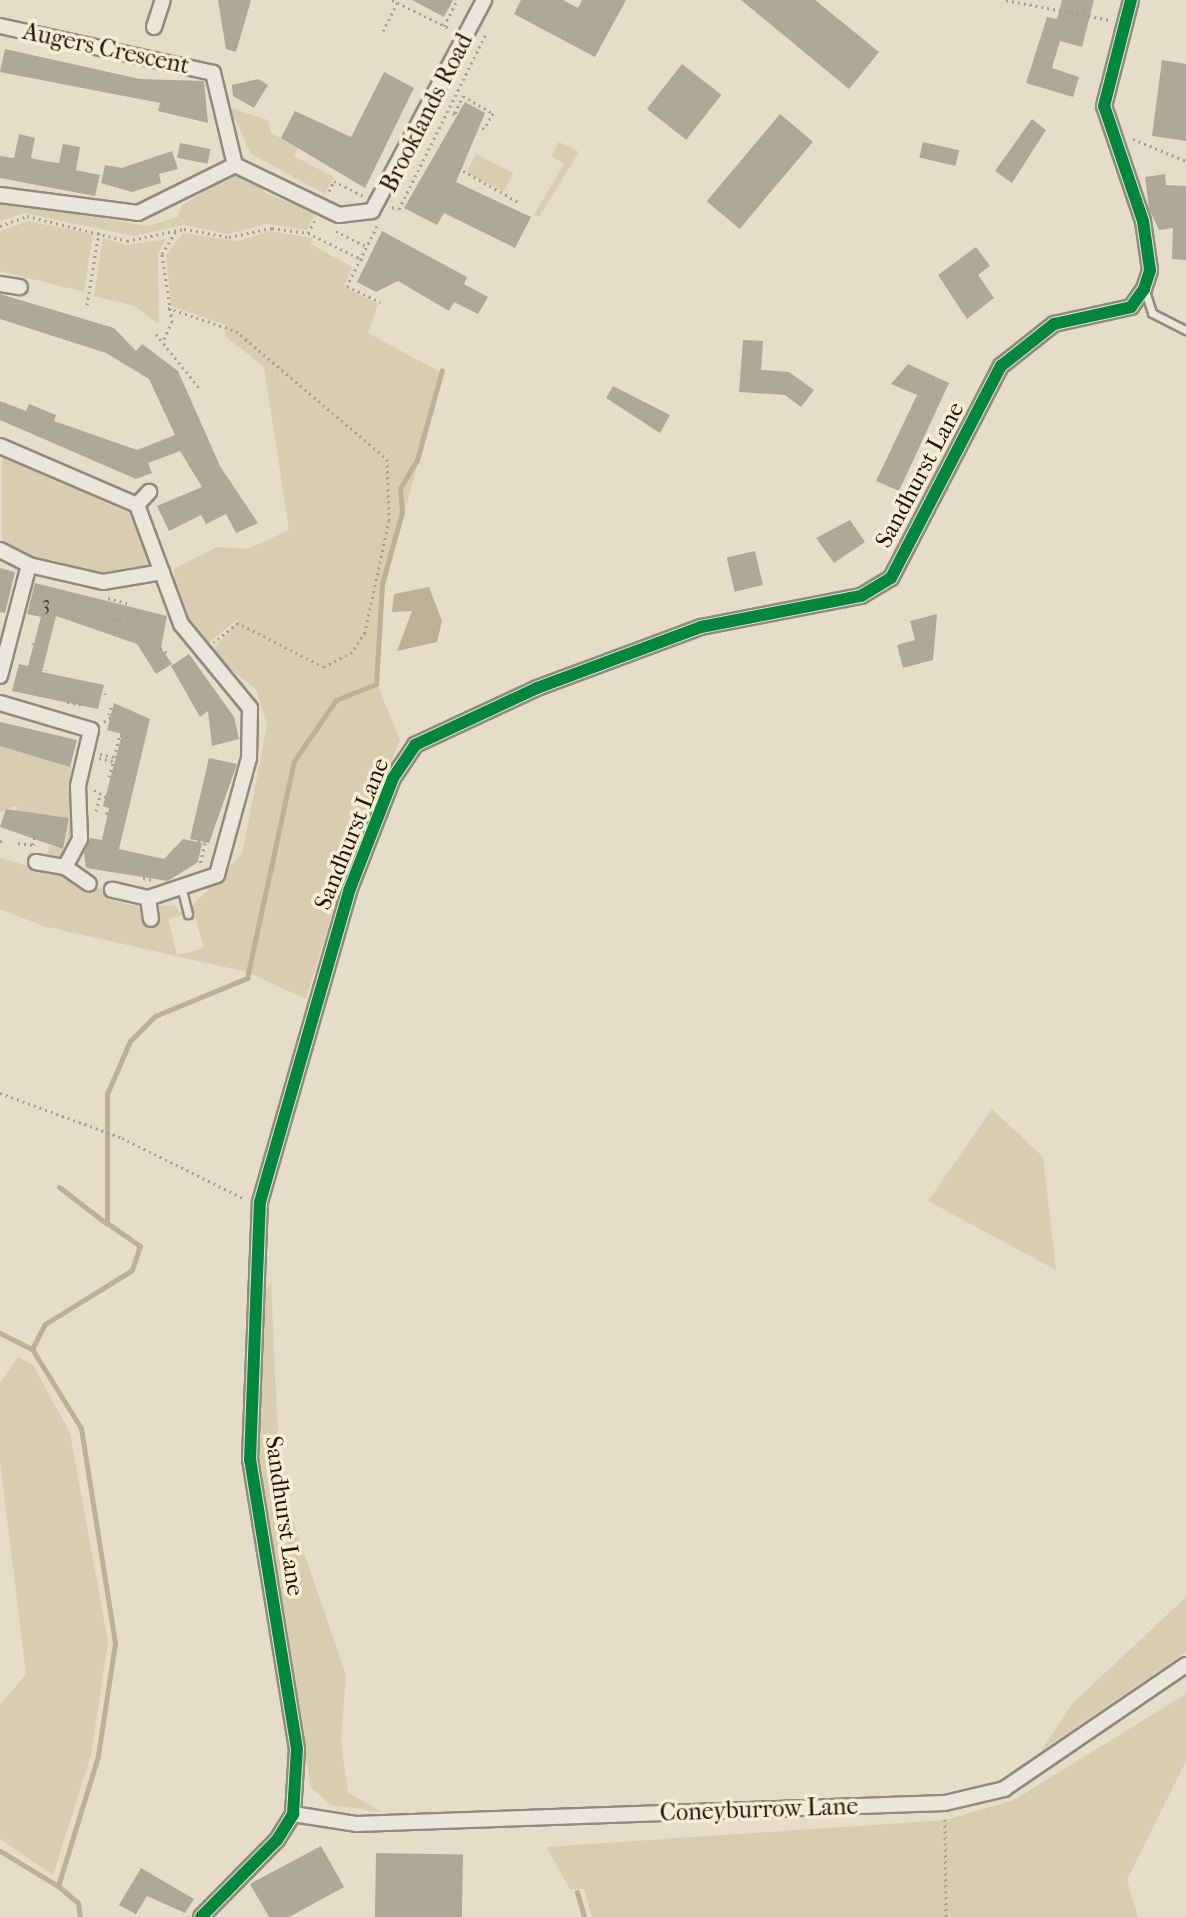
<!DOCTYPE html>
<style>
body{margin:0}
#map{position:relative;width:1186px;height:1917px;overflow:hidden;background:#e5ddc7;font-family:"IM FELL French Canon",serif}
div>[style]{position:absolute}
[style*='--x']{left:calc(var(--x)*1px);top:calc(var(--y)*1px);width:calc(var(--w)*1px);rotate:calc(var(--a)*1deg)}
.green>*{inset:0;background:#d8cdb0;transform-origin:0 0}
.water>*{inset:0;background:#bcb095}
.stream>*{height:5px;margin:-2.5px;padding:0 2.5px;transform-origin:2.5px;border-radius:2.5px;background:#bcb095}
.building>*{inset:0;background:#aea899;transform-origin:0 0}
.path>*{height:3px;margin-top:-1.5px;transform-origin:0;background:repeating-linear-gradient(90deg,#a39e96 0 2px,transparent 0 6px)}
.roads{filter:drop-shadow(2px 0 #918a7d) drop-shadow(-2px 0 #918a7d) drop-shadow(0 2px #918a7d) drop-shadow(0 -2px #918a7d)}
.service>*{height:7px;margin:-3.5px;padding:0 3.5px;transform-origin:3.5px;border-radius:3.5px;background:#eae6db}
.minor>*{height:14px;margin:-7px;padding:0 7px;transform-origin:7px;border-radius:7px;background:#eae6db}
.cycleway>*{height:12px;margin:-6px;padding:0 6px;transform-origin:6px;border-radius:6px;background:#00873e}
span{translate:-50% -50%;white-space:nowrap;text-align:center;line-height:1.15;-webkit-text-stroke:7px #f7edd2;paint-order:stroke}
.number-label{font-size:20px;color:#443830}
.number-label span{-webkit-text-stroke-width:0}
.street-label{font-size:24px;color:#21130d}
</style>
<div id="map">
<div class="green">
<div style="clip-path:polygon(230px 108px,268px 120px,271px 133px,298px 147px,294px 156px,334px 177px,325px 194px,251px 154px)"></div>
<div style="clip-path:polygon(559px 142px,579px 152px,539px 217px,534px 215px,564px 164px,551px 156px)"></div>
<div style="left:476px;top:154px;width:42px;height:21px;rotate:27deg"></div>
<div style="clip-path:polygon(229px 175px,248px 176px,267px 194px,316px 212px,307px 230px,267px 224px,228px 234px,183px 225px,134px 236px,24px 213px,0 221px,0 203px,8px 202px,148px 226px,178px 217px,181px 206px)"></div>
<div style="clip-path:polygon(27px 221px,93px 234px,84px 292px,0 271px,0 232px)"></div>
<div style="clip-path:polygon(271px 231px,312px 238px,311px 244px,352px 267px,344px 286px,378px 304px,368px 333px,442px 373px,385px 585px,378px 686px,400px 740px,340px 888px,306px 999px,247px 972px,43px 926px,0 909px,0 858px,61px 875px,86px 894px,88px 887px,110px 890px,108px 899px,139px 907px,146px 922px,158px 919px,160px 906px,174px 905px,183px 915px,168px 919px,177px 955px,204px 948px,192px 906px,242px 854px,267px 725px,256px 689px,210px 653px,241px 617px,203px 647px,204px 636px,175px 603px,174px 569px,217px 547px,248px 549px,289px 530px,264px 367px,225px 336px,226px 325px,171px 306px,166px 255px,183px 233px,238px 241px)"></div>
<div style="clip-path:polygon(103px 238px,126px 245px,166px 239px,158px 254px,159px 325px,135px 306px,94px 296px)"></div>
<div style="clip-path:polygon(2px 453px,129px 513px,145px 535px,149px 564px,108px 576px,38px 561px,2px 544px)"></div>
<div style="clip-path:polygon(0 746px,74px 768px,73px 838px,60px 857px,47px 857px,49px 846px,64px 849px,70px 819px,57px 816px,54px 827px,13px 822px,17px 805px,0 812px)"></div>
<div style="clip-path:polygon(992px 1109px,1043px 1157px,1056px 1270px,928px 1201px)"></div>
<div style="clip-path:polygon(271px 1282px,280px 1483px,346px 1675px,341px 1741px,348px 1793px,382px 1812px,331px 1805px,311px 1788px,260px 1460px,261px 1299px)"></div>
<div style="clip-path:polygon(18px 1357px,33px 1365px,70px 1433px,108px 1642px,91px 1755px,53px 1875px,0 1839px,0 1705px,26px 1674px,0 1461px,0 1383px)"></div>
<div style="clip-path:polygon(1186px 1597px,1186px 1652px,1041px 1751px,1072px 1704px)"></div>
<div style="clip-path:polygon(1186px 1694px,1186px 1761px,1127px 1880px,1138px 1917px,592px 1917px,584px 1889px,570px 1889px,546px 1847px,946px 1820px,1014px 1800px)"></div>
</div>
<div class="water">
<div style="clip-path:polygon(429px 587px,442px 621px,437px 642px,397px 651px,412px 611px,392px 612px,394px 594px)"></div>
</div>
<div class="stream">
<div style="--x:59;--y:1187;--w:59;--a:37.5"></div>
<div style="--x:0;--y:1333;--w:36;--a:27"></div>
<div style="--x:32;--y:1349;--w:93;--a:58.2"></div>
<div style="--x:81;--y:1428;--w:218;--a:81"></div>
<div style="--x:115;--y:1643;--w:114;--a:98.6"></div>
<div style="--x:98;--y:1756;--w:136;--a:107.1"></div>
<div style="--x:58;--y:1886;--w:26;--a:40"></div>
<div style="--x:78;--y:1903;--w:14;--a:82"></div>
<div style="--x:32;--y:1349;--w:28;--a:-63"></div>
<div style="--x:45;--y:1324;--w:102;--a:-31.8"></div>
<div style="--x:132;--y:1270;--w:25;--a:-72"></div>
<div style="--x:140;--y:1246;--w:40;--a:-145.1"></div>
<div style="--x:107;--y:1223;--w:129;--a:-90"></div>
<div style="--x:107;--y:1094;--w:58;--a:-66.5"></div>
<div style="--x:130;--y:1041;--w:35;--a:-45"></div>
<div style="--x:155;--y:1016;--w:100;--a:-22.4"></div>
<div style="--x:247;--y:978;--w:222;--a:-77.8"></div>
<div style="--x:294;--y:761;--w:74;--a:-55.5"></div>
<div style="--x:336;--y:700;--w:43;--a:-21.8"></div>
<div style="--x:376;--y:684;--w:100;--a:-86.6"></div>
<div style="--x:382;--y:584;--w:75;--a:-74.5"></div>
<div style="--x:402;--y:512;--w:24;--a:-95"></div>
<div style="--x:400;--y:488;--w:33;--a:-59"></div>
<div style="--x:417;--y:460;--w:93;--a:-74.5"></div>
<div style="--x:0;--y:1851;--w:68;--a:31.1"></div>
<div style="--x:577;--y:1892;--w:26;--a:74"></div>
</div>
<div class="building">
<div style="clip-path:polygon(218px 0,251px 0,236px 52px,226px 49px)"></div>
<div style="clip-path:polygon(412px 0,453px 0,444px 17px)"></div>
<div style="clip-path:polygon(521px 0,563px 0,578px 8px,582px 0,626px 0,595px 57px,514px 14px)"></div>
<div style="clip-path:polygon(741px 0,815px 0,879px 52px,849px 89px)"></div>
<div style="clip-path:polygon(1062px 0,1094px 0,1082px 47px,1060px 41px,1052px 68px,1079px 77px,1073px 97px,1026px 83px,1047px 17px,1057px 19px)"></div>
<div style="clip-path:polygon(5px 49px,140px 79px,204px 81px,208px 123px,158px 111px,160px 103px,0 72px)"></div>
<div style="clip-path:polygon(1162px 60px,1186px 64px,1186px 141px,1152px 136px)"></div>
<div style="left:682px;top:64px;width:50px;height:57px;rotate:38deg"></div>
<div style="clip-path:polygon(384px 72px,414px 88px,365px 188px,281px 138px,295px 111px,351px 137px)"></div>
<div style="clip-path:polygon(258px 79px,268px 85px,254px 108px,233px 96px,232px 85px)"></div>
<div style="clip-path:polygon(465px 102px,485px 113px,456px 182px,531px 217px,515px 248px,444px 213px,437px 225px,404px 208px)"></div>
<div style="left:780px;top:114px;width:43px;height:114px;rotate:40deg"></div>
<div style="clip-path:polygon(1032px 119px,1046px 130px,1012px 183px,995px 171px)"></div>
<div style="clip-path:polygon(19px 134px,35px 138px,31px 158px,45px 161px,59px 163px,63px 144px,80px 147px,76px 170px,100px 175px,95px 196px,0 178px,0 156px,14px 158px)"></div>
<div style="left:923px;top:142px;width:37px;height:16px;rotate:13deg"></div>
<div style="left:180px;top:143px;width:31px;height:15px;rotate:11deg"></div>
<div style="clip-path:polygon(172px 151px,178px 169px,159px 174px,161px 183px,132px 192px,101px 183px,105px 165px,122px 168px)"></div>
<div style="clip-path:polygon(1165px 174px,1166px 185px,1186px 186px,1186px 260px,1172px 259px,1173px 228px,1159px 230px,1149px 209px,1145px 177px)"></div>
<div style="clip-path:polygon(382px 231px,467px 277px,464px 284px,488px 297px,478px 314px,454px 302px,449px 311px,398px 281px,376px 292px,357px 282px)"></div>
<div style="clip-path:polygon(976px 247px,990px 266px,978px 275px,994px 298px,967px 319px,938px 275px)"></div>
<div style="clip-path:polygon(0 294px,114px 328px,136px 351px,142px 344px,178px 371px,220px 466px,258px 523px,236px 533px,226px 514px,206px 524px,201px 515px,169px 531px,157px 506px,202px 487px,180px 451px,148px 463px,152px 473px,136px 479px,0 420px,0 401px,26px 411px,29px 404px,56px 415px,54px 421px,137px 450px,175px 435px,149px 379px,106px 353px,0 319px)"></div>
<div style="clip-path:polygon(743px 340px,763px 341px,761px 370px,789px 372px,814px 390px,801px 407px,785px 395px,739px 392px)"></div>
<div style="clip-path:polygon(908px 364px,949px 383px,899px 491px,876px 481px,917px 395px,891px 384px)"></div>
<div style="clip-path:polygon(613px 386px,670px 415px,660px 433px,606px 398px)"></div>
<div style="clip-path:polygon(850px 520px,865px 542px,834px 563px,816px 538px)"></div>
<div style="left:755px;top:551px;width:35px;height:29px;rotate:77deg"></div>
<div style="clip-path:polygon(0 568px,15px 572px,5px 613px,0 612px)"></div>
<div style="clip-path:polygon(35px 583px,167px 616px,161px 648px,172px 664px,156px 674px,137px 644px,56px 616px,42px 672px,104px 685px,98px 709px,12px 691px,19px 664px,28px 666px,41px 617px,27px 614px)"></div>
<div style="clip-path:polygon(937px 614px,933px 660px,903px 668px,897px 645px,915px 640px,910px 621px)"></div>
<div style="clip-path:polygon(189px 654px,234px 717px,239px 739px,212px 746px,208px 711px,200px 717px,171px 666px)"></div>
<div style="clip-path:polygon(114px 703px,150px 719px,119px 849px,164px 859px,183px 839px,202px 843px,198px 862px,168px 881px,86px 868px,84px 853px,90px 838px,102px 840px,109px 808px,103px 806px,122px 734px,107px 730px)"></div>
<div style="clip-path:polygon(0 722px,77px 740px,70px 767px,0 746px)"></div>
<div style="clip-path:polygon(209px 758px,237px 764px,209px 843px,190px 839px)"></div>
<div style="clip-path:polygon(6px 809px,69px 818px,63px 849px,0 827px)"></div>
<div style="clip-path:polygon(321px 1846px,344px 1887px,289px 1917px,269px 1917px,250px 1884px)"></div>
<div style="left:376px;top:1853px;width:87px;height:64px;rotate:1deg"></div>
<div style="clip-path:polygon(141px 1868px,194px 1899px,185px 1913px,147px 1896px,136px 1914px,119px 1905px)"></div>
</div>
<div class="path">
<div style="--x:392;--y:0;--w:66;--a:26.2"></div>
<div style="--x:1006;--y:0;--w:106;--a:10.9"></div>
<div style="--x:444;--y:26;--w:29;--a:-63"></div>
<div style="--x:383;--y:31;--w:35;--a:-63"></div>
<div style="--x:453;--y:113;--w:8;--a:30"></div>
<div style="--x:455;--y:113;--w:19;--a:-65"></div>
<div style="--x:463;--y:96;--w:34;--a:30"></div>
<div style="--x:493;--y:113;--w:18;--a:119"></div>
<div style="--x:484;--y:129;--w:6;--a:-149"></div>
<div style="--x:1133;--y:139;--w:57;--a:22.5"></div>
<div style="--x:458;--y:168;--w:71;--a:29.4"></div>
<div style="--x:329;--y:191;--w:11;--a:-63"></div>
<div style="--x:334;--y:181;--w:33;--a:27"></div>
<div style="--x:392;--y:207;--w:7;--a:16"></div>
<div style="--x:399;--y:209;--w:198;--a:-63.6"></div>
<div style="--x:0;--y:226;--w:29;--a:-20"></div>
<div style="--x:27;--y:216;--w:103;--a:14"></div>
<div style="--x:127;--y:241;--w:58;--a:-11.9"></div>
<div style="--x:184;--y:229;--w:46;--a:10.1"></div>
<div style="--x:229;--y:237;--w:44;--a:-11.8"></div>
<div style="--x:272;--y:228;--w:36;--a:8"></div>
<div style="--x:308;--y:233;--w:15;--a:-62"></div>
<div style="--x:377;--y:226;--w:67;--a:116.6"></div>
<div style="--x:347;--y:286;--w:37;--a:26"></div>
<div style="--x:336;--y:231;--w:35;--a:27"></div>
<div style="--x:308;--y:233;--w:61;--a:26.1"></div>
<div style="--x:87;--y:305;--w:74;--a:-80.7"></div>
<div style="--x:168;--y:308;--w:72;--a:18.7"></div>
<div style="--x:236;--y:331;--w:198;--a:40.3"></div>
<div style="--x:387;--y:459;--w:61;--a:88.1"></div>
<div style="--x:389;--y:520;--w:115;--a:102.1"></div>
<div style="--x:365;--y:632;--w:24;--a:123"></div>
<div style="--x:352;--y:652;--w:32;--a:152"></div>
<div style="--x:324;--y:667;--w:97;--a:-152.9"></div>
<div style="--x:238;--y:623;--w:31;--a:142"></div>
<div style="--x:156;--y:334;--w:70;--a:51.3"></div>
<div style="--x:164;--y:339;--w:19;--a:-65"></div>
<div style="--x:172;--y:322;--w:69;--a:-98.4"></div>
<div style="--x:162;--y:254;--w:27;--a:-59"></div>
<div style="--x:108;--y:598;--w:20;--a:15"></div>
<div style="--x:113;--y:619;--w:10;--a:0"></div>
<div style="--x:33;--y:645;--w:5;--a:-79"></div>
<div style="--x:160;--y:648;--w:10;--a:37"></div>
<div style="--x:46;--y:671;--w:1;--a:-90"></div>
<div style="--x:71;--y:686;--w:1;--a:-90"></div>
<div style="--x:105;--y:695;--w:2;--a:-90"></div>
<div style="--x:67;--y:702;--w:15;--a:11"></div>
<div style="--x:109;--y:715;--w:12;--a:-76"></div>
<div style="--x:104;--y:722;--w:9;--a:-36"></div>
<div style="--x:100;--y:754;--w:16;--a:14"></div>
<div style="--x:114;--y:757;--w:23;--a:-75"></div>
<div style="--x:120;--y:735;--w:8;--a:14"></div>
<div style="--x:99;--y:758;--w:16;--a:14"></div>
<div style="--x:109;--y:777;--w:16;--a:-75"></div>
<div style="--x:131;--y:784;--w:2;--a:0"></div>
<div style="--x:94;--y:790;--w:14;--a:30"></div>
<div style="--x:96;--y:811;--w:16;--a:-76"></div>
<div style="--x:106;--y:814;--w:7;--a:-45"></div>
<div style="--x:0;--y:841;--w:5;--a:11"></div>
<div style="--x:198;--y:841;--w:7;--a:16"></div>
<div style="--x:205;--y:843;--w:22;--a:103"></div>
<div style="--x:18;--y:843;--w:14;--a:8"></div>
<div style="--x:33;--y:845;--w:12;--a:-81"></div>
<div style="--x:143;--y:878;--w:10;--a:11"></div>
<div style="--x:0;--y:1093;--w:130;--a:20.2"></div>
<div style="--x:122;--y:1138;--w:137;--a:26.4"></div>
<div style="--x:945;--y:1819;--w:98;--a:89.4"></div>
</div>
<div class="roads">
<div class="service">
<div style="--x:1145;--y:291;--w:23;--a:72"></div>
<div style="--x:1152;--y:313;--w:38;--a:27"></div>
<div style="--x:182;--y:890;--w:25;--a:76"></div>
</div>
<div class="minor">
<div style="--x:0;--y:26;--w:218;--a:12.4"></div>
<div style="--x:213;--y:73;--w:95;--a:76.6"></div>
<div style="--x:154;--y:27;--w:28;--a:-72"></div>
<div style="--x:0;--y:195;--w:139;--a:7.4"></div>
<div style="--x:138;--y:213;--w:108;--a:-26.3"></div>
<div style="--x:235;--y:165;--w:115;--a:25.7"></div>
<div style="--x:339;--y:215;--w:33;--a:-7"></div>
<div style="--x:372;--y:211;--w:239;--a:-62"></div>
<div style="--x:0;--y:284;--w:20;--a:9"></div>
<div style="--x:0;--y:446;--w:149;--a:23.3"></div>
<div style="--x:137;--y:505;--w:127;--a:69.7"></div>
<div style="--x:181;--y:624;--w:109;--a:50.6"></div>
<div style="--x:250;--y:708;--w:50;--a:91.1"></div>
<div style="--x:249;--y:758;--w:121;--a:105.3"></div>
<div style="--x:217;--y:875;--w:73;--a:161.6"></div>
<div style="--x:148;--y:898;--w:37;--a:-167"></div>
<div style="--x:137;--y:505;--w:18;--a:-47"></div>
<div style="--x:0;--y:550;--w:33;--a:27"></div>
<div style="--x:29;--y:565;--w:76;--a:12.9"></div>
<div style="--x:103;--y:582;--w:60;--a:-9.6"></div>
<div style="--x:0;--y:676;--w:115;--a:-75.4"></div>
<div style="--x:0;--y:703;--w:95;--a:16.5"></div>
<div style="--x:91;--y:730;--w:57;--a:103.1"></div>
<div style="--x:78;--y:786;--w:53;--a:87.8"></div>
<div style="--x:80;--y:839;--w:32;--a:118"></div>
<div style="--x:36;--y:862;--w:29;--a:10"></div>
<div style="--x:65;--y:867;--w:29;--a:35"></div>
<div style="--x:148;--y:898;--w:21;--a:82"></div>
<div style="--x:293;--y:1814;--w:65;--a:8.9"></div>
<div style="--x:357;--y:1824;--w:588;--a:-2.05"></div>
<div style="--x:945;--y:1803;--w:61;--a:-13.3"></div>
<div style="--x:1004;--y:1789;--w:220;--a:-34.3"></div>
<div style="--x:201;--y:1917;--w:108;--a:-45.4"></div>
<div style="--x:277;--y:1840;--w:31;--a:-58"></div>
<div style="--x:293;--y:1814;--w:65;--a:-86.5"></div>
<div style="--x:297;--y:1749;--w:293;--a:-99.2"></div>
<div style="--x:250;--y:1460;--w:258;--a:-87.8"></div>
<div style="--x:260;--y:1202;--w:323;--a:-74"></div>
<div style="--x:349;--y:891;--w:121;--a:-68.7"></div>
<div style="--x:393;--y:778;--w:40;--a:-56"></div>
<div style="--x:415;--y:745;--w:135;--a:-25"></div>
<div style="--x:537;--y:688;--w:175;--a:-20.4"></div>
<div style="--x:701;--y:627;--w:163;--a:-11"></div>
<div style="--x:861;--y:596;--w:35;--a:-31"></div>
<div style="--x:891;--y:578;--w:239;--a:-62.6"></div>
<div style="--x:1001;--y:366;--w:68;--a:-38.4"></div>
<div style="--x:1054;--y:324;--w:79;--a:-12.4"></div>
<div style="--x:1131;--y:307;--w:22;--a:-54"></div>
<div style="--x:1144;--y:289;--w:20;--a:-72"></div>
<div style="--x:1150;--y:270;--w:49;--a:-98.1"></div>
<div style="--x:1143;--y:221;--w:121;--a:-108.7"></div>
<div style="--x:1104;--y:106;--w:109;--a:-75.7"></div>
</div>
</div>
<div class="cycleway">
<div style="--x:201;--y:1917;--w:108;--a:-45.4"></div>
<div style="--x:277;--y:1840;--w:31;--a:-58"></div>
<div style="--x:293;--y:1814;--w:65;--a:-86.5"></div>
<div style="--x:297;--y:1749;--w:293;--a:-99.2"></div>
<div style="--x:250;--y:1460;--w:258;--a:-87.8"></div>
<div style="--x:260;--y:1202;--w:323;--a:-74"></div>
<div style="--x:349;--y:891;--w:121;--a:-68.7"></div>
<div style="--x:393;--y:778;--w:40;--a:-56"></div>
<div style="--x:415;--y:745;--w:135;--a:-25"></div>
<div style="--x:537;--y:688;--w:175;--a:-20.4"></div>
<div style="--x:701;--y:627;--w:163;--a:-11"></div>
<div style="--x:861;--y:596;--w:35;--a:-31"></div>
<div style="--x:891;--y:578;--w:239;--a:-62.6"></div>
<div style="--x:1001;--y:366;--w:68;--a:-38.4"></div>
<div style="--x:1054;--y:324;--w:79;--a:-12.4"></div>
<div style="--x:1131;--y:307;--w:22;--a:-54"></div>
<div style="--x:1144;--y:289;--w:20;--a:-72"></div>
<div style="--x:1150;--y:270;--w:49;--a:-98.1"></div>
<div style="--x:1143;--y:221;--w:121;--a:-108.7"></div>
<div style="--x:1104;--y:106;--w:109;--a:-75.7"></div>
</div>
<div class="number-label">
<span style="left:46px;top:603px">3</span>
</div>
<div class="street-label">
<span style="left:106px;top:49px;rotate:12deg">Augers Crescent</span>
<span style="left:427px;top:113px;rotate:-63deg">Brooklands Road</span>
<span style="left:920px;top:475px;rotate:-62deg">Sandhurst Lane</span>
<span style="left:352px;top:834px;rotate:-68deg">Sandhurst Lane</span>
<span style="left:284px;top:1516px;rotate:82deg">Sandhurst Lane</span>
<span style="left:759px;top:1810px;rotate:-2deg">Coneyburrow Lane</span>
</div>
</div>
